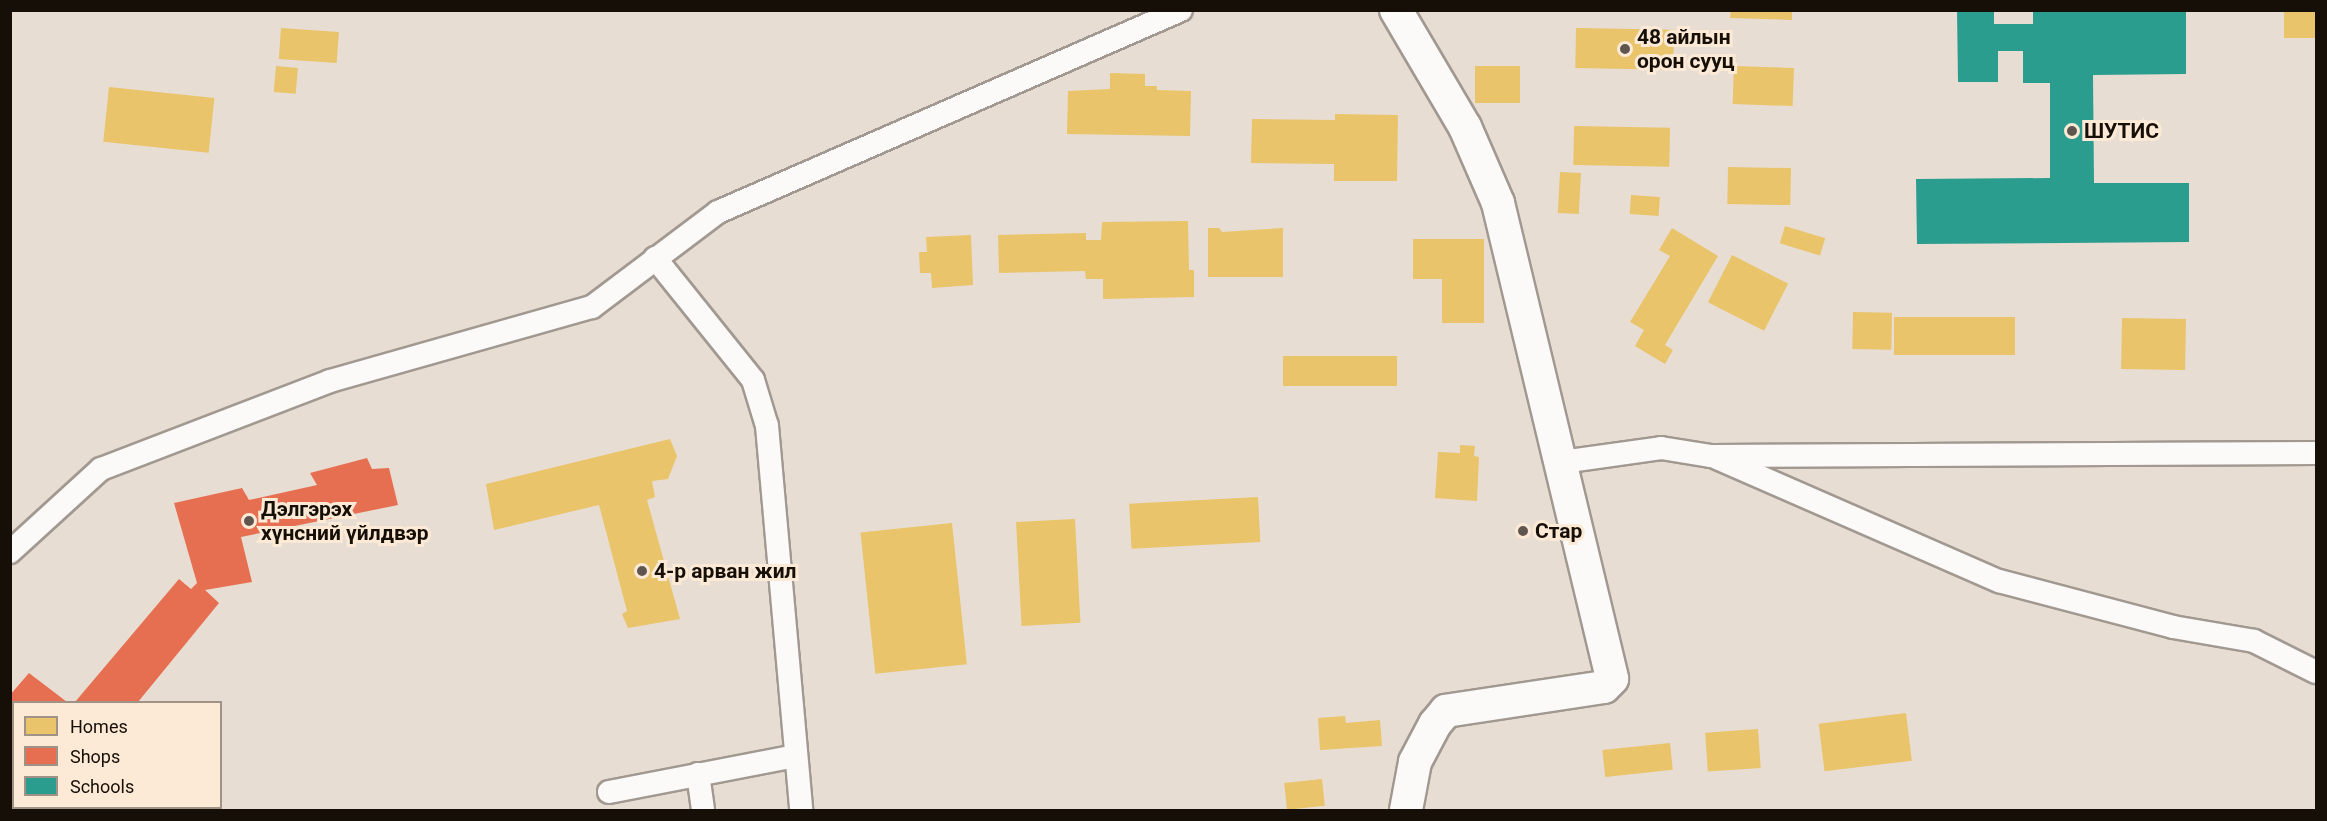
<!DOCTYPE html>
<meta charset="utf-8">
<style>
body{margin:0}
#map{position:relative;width:2327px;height:821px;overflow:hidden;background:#e8ddd2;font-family:Roboto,sans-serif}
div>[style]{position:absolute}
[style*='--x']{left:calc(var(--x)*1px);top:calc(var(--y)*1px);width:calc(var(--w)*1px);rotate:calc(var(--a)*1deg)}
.homes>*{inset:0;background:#e9c46a;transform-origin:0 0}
.shops>*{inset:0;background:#e76f51}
.schools>*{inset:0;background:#2a9d8f}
.roads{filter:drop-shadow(2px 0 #a19991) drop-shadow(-2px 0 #a19991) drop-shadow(0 2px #a19991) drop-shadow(0 -2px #a19991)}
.street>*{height:22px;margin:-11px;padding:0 11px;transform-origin:11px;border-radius:11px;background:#fcfaf8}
.secondary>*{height:32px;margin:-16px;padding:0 16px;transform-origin:16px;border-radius:16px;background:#fcfaf8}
.dots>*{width:16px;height:16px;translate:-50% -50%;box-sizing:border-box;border:3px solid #fdead6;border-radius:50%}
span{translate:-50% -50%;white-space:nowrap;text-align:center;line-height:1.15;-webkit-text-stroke:6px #fdead6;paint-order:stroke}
.poi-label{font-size:21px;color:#150f08;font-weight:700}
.left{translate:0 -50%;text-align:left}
.frame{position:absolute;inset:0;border:12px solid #150f08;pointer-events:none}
.legend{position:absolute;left:12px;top:701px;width:210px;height:108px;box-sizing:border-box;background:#fdead6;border:2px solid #a09284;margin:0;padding:8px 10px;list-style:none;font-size:18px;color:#150f08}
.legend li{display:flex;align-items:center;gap:12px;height:30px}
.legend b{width:30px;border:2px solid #a09284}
</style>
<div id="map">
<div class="homes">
<div style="clip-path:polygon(1731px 10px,1792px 10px,1792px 20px,1730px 18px)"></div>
<div style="left:2284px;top:10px;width:32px;height:28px"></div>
<div style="left:281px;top:28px;width:58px;height:31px;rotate:4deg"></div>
<div style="left:1576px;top:28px;width:98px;height:40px;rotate:1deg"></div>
<div style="left:276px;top:66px;width:22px;height:26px;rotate:5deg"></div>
<div style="left:1520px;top:66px;width:37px;height:45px;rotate:90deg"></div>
<div style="left:1734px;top:66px;width:60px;height:38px;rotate:2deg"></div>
<div style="clip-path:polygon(1110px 73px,1145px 74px,1145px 86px,1157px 86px,1157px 90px,1191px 91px,1190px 136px,1067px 134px,1068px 91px,1110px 89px)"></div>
<div style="left:109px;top:87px;width:106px;height:55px;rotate:6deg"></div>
<div style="clip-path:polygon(1335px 114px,1398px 115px,1397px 181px,1334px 181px,1334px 164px,1251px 163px,1252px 119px,1335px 120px)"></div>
<div style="left:1574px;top:126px;width:96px;height:39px;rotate:1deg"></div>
<div style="left:1728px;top:167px;width:63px;height:37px;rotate:1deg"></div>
<div style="left:1560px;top:172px;width:21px;height:41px;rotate:3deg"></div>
<div style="left:1631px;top:195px;width:29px;height:19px;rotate:4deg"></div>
<div style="clip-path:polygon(1188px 221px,1189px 270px,1194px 270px,1194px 297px,1103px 299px,1103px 279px,1086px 279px,1085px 271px,999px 273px,998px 235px,1086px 233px,1086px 240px,1101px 240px,1102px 222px)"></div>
<div style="left:1785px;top:226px;width:42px;height:18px;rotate:17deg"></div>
<div style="clip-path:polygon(1208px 228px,1219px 228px,1222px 232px,1283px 228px,1283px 277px,1208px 277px)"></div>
<div style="clip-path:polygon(1672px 228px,1718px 256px,1665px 345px,1673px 350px,1665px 364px,1635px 346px,1644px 330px,1630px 322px,1670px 256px,1659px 250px)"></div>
<div style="clip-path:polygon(971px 235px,973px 285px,932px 288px,931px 273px,920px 273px,919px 252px,927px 252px,926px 237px)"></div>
<div style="clip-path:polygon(1413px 239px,1484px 239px,1484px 323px,1442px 323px,1442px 279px,1413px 279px)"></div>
<div style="left:1732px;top:255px;width:63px;height:53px;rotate:27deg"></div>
<div style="left:1853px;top:312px;width:39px;height:37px;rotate:1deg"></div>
<div style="left:1894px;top:317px;width:121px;height:38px"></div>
<div style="left:2122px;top:318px;width:64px;height:51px;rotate:1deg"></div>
<div style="left:1397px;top:356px;width:30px;height:114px;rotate:90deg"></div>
<div style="clip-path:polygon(670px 439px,677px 456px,668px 479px,652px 481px,655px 497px,647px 500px,680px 619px,628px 628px,622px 614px,627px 611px,599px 505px,494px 530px,486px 484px)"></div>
<div style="clip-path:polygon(1460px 445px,1475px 446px,1474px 456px,1479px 457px,1477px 501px,1435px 498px,1438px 452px,1460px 453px)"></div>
<div style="left:1258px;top:497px;width:45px;height:129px;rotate:87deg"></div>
<div style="left:1075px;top:519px;width:104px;height:59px;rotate:87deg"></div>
<div style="left:952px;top:523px;width:142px;height:92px;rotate:84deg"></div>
<div style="left:1906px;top:713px;width:48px;height:88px;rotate:83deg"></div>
<div style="clip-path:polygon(1345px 716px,1346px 723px,1380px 720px,1382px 746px,1320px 750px,1318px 718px)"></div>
<div style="left:1758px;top:729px;width:39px;height:53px;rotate:86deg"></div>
<div style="left:1670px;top:743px;width:27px;height:68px;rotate:84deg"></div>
<div style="left:1322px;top:779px;width:27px;height:38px;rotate:84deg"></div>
</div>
<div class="shops">
<div style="clip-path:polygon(367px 458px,372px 469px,389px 468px,398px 505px,241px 537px,252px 582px,205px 590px,219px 603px,138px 702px,75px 702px,179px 579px,191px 589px,197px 583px,174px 503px,242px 488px,249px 500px,317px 485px,310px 473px)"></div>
<div style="clip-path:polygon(29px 673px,67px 702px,14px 702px,14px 771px,10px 695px)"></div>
<div style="clip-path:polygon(80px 808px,166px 808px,163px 810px)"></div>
</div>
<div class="schools">
<div style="clip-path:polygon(1957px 10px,1994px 10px,1994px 24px,2033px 24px,2033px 10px,2186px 10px,2186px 74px,2093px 75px,2094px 183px,2189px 183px,2189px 242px,1917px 244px,1916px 179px,2050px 178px,2050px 83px,2023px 83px,2023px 51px,1998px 51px,1998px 82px,1958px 82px)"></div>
</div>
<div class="roads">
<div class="street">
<div style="--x:655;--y:258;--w:156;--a:51.2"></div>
<div style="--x:753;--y:380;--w:48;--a:73.1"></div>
<div style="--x:767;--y:426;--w:386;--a:84.9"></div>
<div style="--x:1717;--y:458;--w:308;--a:23.6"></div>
<div style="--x:1999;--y:581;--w:180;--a:14.8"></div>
<div style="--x:2173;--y:627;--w:82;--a:9.8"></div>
<div style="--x:2254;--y:641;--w:69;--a:26.6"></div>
<div style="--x:1562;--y:462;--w:100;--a:-8"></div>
<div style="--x:1661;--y:448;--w:51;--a:9.1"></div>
<div style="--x:1711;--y:456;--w:605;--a:-0.28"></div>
<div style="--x:10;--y:552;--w:123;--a:-42.4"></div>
<div style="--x:101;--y:469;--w:245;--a:-21"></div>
<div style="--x:330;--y:381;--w:272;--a:-15.8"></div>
<div style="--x:592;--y:307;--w:158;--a:-37"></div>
<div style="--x:718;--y:212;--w:505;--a:-23.57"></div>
<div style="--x:698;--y:774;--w:36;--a:82"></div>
<div style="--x:609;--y:792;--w:190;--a:-10.9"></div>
</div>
<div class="secondary">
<div style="--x:1396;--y:10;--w:136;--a:59.5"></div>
<div style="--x:1465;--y:127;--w:83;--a:66.5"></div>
<div style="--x:1498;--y:203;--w:489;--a:76.5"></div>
<div style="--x:1612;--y:679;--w:11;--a:135"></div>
<div style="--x:1604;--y:687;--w:160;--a:171.4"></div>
<div style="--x:1446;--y:711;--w:17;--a:130"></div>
<div style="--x:1435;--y:724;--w:43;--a:117.8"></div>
<div style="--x:1415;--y:762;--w:49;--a:100.6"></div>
</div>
</div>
<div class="dots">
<div style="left:1625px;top:49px;background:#5f574f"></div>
<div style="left:2072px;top:131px;background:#5f574f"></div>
<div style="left:249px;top:521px;background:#5f574f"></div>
<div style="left:1523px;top:531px;background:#5f574f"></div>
<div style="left:642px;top:571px;background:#5f574f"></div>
</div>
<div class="poi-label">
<span class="left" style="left:1637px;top:49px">48 айлын<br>орон сууц</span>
<span class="left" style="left:2084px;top:131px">ШУТИС</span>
<span class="left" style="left:261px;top:521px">Дэлгэрэх<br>хүнсний үйлдвэр</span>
<span class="left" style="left:1535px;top:531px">Стар</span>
<span class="left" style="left:654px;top:571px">4-р арван жил</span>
</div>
<div class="frame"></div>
<ul class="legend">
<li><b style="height:16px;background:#e9c46a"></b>Homes</li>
<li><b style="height:16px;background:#e76f51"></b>Shops</li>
<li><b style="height:16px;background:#2a9d8f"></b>Schools</li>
</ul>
</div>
